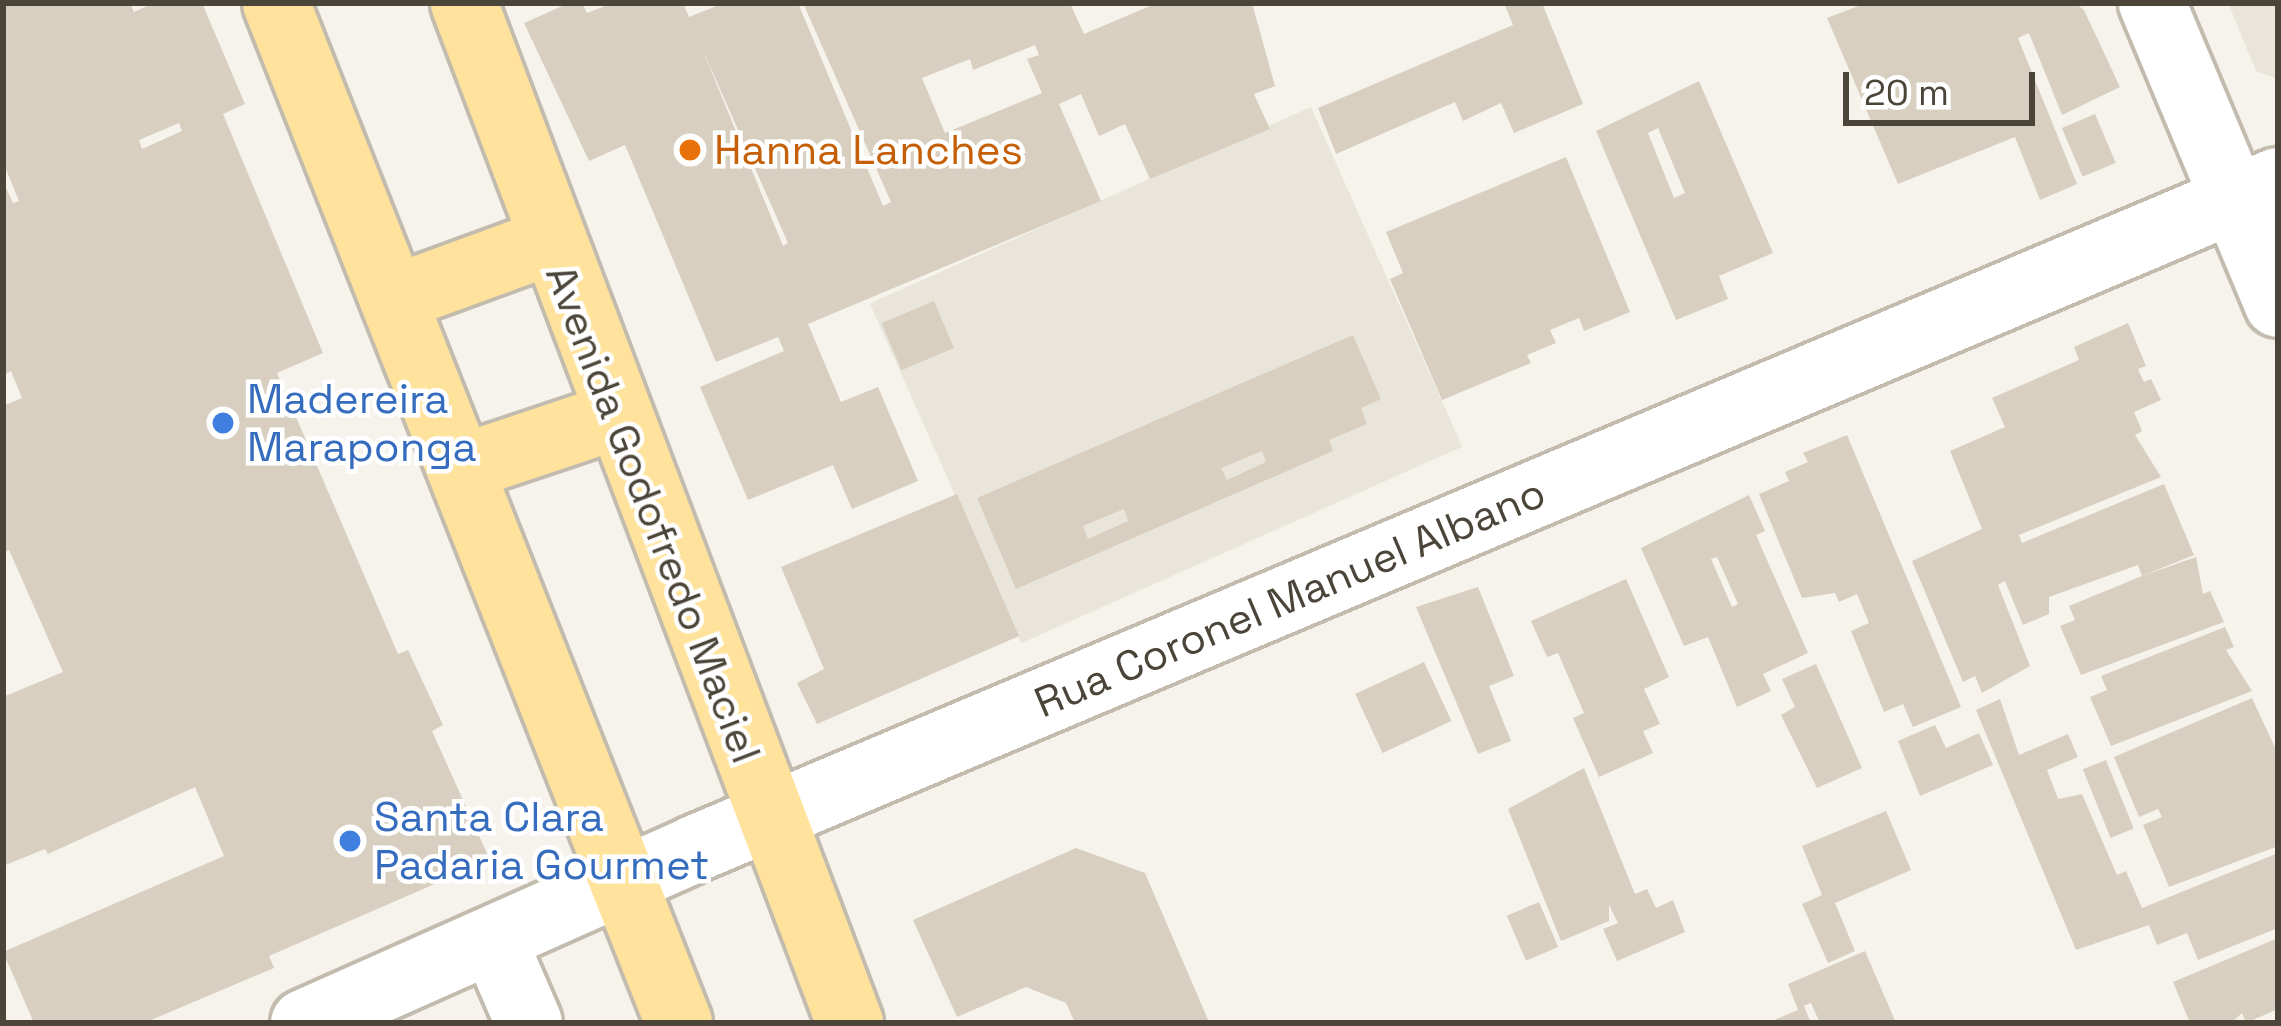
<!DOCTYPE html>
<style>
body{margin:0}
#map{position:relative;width:2281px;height:1026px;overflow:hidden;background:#f6f3ec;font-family:"Space Grotesk",sans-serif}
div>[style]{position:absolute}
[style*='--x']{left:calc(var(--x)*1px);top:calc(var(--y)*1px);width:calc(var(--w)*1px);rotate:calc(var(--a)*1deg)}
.residential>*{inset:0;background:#eae5da;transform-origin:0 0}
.building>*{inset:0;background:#d8cfc1;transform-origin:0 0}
.roads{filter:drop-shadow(3px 0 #c2bbae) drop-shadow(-3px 0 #c2bbae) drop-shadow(0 3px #c2bbae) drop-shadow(0 -3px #c2bbae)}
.minor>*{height:66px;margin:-33px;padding:0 33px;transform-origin:33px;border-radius:33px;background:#fff}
.major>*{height:66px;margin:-33px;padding:0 33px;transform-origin:33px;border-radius:33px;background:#ffe39c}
.dots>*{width:33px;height:33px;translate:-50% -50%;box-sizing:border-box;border:6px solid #fff;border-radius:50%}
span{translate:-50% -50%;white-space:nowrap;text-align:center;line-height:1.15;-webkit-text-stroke:9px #fff;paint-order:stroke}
.food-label{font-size:42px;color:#c56008}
.left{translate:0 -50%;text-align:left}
.shop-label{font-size:42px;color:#366cbe}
.street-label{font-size:42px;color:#4b4439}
.frame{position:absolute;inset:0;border:6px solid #4b4439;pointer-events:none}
.scale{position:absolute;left:1843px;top:72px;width:192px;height:54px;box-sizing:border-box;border:6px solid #4b4439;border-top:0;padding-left:15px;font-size:36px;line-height:42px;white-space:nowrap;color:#4b4439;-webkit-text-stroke:9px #fff;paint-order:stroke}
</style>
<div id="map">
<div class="residential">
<div style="clip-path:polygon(2228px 3px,2278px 3px,2278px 79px,2256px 71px)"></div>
<div style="left:1311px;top:107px;width:372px;height:483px;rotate:66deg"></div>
</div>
<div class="building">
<div style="clip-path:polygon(evenodd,3px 3px,130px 3px,134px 12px,154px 3px,202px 3px,245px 104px,223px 114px,323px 353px,277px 373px,398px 654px,408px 650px,443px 725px,432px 731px,490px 860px,269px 956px,274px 968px,144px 1023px,34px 1023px,3px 952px,224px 856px,195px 787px,48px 854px,45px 849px,3px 866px,3px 697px,63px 672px,9px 550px,3px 553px,3px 406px,22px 398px,11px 371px,3px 375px,3px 181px,13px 203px,19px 201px,3px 162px,3px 3px,179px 123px,182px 131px,142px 149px,139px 140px,179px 123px)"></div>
<div style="clip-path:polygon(evenodd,569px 3px,582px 3px,587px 13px,613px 3px,683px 3px,689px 17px,724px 3px,798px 3px,883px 206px,891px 202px,803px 3px,1070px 3px,1084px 34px,1157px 3px,1252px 3px,1275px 86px,1254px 94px,1270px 129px,1150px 179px,1125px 124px,1099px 136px,1081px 94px,1059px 104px,1101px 201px,808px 324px,841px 402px,878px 387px,918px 481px,852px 509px,833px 465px,748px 500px,700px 387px,784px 351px,778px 337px,716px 362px,625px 145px,589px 161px,524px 23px,569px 3px,1035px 45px,1039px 55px,1027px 59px,1042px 93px,945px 133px,922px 78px,970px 59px,973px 70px,1035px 45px,569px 3px,701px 46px,788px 243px,783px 246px,701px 46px)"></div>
<div style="clip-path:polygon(1504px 3px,1542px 3px,1583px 104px,1514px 133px,1501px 103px,1463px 121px,1455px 102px,1336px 154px,1318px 108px,1513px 25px)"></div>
<div style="clip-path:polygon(1866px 3px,2075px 3px,2084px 10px,2120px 87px,2062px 115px,2029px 33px,2018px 38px,2077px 184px,2040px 200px,2015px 137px,1898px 184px,1827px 18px)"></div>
<div style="clip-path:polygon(evenodd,1699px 81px,1773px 253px,1719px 276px,1728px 299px,1676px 320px,1596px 131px,1699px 81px,1658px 128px,1685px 193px,1674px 198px,1648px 133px,1658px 128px)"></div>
<div style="left:2095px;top:114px;width:53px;height:36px;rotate:67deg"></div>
<div style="clip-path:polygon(1566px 157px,1630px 312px,1584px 331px,1579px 318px,1550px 330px,1556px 343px,1527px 355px,1531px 363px,1442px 400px,1390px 279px,1403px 273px,1386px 232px)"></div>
<div style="left:934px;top:301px;width:51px;height:57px;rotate:67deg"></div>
<div style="clip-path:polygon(2128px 323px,2146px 366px,2138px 369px,2144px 382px,2151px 379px,2161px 400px,2134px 412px,2142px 431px,2135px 435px,2161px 477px,2019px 535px,2022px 543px,2164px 484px,2194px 555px,2142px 576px,2196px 557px,2203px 594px,2210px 591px,2224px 622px,2081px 675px,2060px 626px,2075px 620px,2069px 606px,2142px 576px,2138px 565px,2049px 597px,2049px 614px,2023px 625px,2005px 581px,1998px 585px,2030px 666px,1982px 693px,1975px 676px,1963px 682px,1912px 561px,1982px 529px,1950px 451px,2005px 427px,1992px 398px,2079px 360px,2074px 347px)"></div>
<div style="clip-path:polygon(evenodd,1353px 335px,1381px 399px,1361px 408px,1367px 424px,1329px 440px,1333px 451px,1016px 589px,977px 498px,1353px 335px,1262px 451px,1266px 462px,1227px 480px,1221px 468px,1262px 451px,1353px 335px,1124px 509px,1128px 521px,1088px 539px,1083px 526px,1124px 509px)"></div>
<div style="clip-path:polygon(1847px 435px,1961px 707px,1913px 727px,1903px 704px,1884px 712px,1851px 631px,1869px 623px,1857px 594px,1839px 602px,1835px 593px,1802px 598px,1759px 494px,1789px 481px,1785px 472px,1808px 462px,1803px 453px)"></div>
<div style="clip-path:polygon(957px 494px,1019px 636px,817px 724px,797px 683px,824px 669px,781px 567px)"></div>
<div style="clip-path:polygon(evenodd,1749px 495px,1765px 531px,1756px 535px,1808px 653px,1763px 674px,1771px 691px,1737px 707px,1708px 637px,1684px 646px,1641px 548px,1749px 495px,1717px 557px,1738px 604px,1732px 607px,1711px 559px,1717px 557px)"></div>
<div style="clip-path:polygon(1626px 579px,1669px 677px,1644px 689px,1660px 724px,1643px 731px,1653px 753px,1599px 777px,1573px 718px,1584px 713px,1558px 653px,1547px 657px,1531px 621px)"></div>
<div style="clip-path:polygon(1478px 587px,1514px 676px,1489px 686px,1511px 741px,1478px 754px,1416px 607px)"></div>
<div style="clip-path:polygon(2225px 627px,2234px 647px,2226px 650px,2252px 691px,2111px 746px,2090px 697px,2107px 690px,2101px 676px)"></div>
<div style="left:1424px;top:662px;width:65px;height:76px;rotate:65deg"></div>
<div style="clip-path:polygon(1816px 664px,1862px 768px,1817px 788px,1781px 715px,1795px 707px,1782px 679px)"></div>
<div style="clip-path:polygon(2252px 698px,2278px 754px,2278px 846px,2169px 887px,2143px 825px,2162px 817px,2158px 809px,2139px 817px,2114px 757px)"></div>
<div style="clip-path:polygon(2000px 699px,2019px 755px,2068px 734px,2078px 757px,2047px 770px,2058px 799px,2082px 794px,2117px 875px,2126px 871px,2142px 908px,2278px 853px,2278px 928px,2198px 960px,2187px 933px,2157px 945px,2149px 925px,2076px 950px,1976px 710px)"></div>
<div style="clip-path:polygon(1935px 725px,1946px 748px,1979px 733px,1993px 765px,1920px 796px,1898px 741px)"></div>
<div style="left:2106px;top:760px;width:74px;height:25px;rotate:68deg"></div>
<div style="clip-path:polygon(1584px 768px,1635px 894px,1647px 889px,1656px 908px,1673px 900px,1685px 932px,1617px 961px,1603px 929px,1618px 923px,1609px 905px,1609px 921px,1561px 941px,1508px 809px)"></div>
<div style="clip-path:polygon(1886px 811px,1911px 870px,1835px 903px,1855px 951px,1828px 963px,1802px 904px,1822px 895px,1802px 846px)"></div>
<div style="clip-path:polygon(1076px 848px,1145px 873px,1209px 1022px,1075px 1023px,1066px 1003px,1026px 987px,957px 1017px,913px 920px)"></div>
<div style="left:1539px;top:902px;width:49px;height:35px;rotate:67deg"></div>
<div style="clip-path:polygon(2278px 938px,2278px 1009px,2246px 1023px,2242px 1013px,2231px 1023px,2190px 1023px,2173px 982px)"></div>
<div style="clip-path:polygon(1865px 951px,1896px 1023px,1820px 1023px,1811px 1003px,1804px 1006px,1811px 1023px,1767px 1023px,1798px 1010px,1788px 984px)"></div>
</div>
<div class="roads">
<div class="minor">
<div style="--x:2152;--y:3;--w:326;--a:67.3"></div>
<div style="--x:494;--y:942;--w:88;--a:66.6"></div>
<div style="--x:304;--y:1023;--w:427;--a:-24"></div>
<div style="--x:694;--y:849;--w:1719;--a:-22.87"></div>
</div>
<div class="major">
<div style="--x:276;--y:3;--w:1097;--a:68.44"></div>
<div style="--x:464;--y:3;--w:1091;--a:69.27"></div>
<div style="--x:393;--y:299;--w:166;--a:-20.1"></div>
<div style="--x:464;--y:467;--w:163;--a:-18.5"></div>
</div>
</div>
<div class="dots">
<div style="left:690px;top:150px;background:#e8710a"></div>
<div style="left:223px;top:423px;background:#3f7fe0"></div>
<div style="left:350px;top:841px;background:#3f7fe0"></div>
</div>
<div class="food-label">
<span class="left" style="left:714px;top:150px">Hanna Lanches</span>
</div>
<div class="shop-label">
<span class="left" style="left:247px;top:423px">Madereira<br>Maraponga</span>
<span class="left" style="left:374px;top:841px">Santa Clara<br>Padaria Gourmet</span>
</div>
<div class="street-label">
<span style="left:653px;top:514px;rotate:69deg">Avenida Godofredo Maciel</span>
<span style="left:1290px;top:598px;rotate:-23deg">Rua Coronel Manuel Albano</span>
</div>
<div class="frame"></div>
<div class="scale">20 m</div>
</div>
